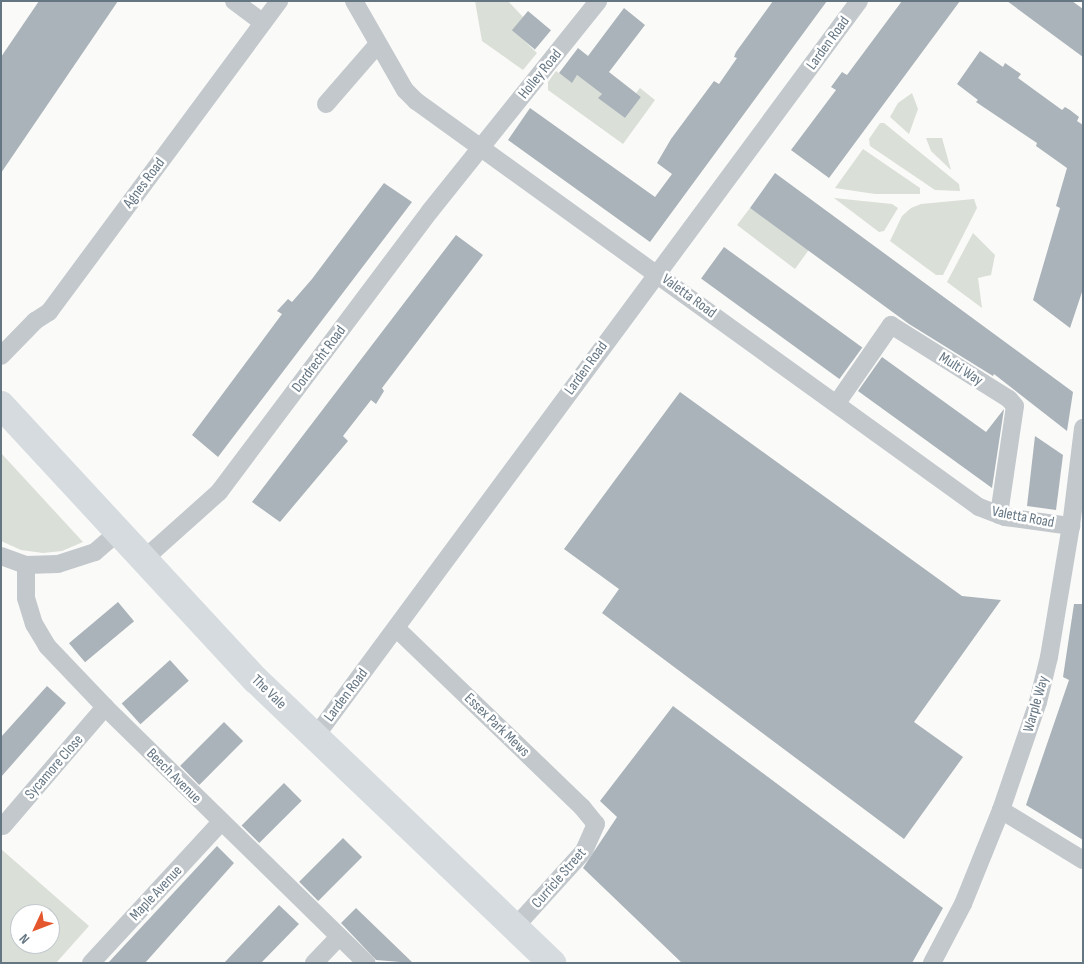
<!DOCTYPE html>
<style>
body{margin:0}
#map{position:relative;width:1084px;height:964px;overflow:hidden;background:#fafaf8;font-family:"Sofia Sans Condensed",sans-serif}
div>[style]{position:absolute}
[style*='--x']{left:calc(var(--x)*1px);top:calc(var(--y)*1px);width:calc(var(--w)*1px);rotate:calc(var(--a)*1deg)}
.green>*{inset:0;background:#dadfd7}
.building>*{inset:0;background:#aab3b9;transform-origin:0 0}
.street>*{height:18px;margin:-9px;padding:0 9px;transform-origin:9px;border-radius:9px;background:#c3c8cc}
.primary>*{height:28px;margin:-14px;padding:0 14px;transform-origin:14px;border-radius:14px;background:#d6dbdf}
span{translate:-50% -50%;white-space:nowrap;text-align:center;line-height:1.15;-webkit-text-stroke:5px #fff;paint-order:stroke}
.street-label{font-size:15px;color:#657683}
.frame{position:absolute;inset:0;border:2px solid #657683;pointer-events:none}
.north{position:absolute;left:10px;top:904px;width:50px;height:50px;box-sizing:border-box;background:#fff;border:1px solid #c1c8cd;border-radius:50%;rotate:227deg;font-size:14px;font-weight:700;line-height:20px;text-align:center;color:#657683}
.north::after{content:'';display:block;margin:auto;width:18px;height:22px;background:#e4572e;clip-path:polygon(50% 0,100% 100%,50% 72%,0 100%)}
</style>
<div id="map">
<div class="green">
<div style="clip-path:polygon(475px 1px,508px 1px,523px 17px,513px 30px,537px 53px,523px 70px,482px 41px)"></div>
<div style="clip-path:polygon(556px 71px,571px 82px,577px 75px,602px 94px,599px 98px,625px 118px,641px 97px,636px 93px,640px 88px,655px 100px,623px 144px,548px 90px,548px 82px)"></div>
<div style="clip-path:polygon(912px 93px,918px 109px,909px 134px,890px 117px,898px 103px)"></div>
<div style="clip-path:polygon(880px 123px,884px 123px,959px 184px,960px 191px,935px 190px,870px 146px,869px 139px)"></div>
<div style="clip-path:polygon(926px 138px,942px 138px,951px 170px,931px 151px)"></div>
<div style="clip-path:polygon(863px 149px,920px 188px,920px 194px,875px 194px,835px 188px)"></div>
<div style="clip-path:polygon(834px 198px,892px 204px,898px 208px,884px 231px,879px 232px)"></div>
<div style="clip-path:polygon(974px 199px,977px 208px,943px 275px,936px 275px,890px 241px,902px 216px,911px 208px,921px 204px)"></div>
<div style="clip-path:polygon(750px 208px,777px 227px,813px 244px,795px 269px,737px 225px)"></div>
<div style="clip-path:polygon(973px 233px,995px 255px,991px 275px,978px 278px,982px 308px,947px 282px)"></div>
<div style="clip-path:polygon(1px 453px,24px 478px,83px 542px,62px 551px,43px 553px,21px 550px,1px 541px)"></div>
<div style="clip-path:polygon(evenodd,1px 849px,89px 926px,56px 963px,1px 963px,1px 849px,20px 914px,50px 914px,50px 944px,20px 944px,20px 914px)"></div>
</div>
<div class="building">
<div style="clip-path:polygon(39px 1px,118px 1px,1px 173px,1px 57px)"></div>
<div style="clip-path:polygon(773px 1px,827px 1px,650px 242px,508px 140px,530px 108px,655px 197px,672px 174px,657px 163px,671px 139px,714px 81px,719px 84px,737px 58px,734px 57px,736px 52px)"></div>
<div style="clip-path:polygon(902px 1px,960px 1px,829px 178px,791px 150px,836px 90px,831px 87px,842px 72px,847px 75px)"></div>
<div style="clip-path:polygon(1007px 1px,1072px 1px,1083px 9px,1083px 57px)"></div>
<div style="clip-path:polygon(624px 8px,645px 25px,609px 72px,641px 97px,625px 118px,598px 98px,602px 94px,577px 75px,572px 83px,559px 73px,578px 48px,588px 56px)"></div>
<div style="left:528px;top:11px;width:30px;height:25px;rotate:40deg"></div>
<div style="clip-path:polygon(980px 51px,1003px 67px,1005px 63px,1021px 74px,1018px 78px,1062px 110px,1065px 107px,1070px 110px,1079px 117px,1077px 121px,1083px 125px,1083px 289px,1070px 328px,1033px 300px,1060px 208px,1056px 206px,1067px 168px,1036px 146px,1037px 143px,976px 102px,978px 100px,957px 84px)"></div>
<div style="clip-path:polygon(775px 173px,1073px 392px,1067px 431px,994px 374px,993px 376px,909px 324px,750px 208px)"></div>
<div style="clip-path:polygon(384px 183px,412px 202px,218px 457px,192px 435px,282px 314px,277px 311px,288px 299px,292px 302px,312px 279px)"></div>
<div style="clip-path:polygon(456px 235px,483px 255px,382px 388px,384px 391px,376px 404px,371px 400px,343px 436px,348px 441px,280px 522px,252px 502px)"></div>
<div style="left:724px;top:247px;width:171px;height:39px;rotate:36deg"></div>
<div style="clip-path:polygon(882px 357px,986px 432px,1004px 409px,992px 488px,858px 391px)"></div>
<div style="clip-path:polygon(680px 392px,962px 596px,1001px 600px,914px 722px,963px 757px,904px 839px,602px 613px,619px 589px,564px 549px)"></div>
<div style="clip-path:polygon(1035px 436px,1063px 455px,1056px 510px,1027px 506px)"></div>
<div style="left:118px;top:602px;width:25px;height:64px;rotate:50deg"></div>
<div style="clip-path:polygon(1074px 604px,1083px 604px,1083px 840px,1026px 805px,1069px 680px,1063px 677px)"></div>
<div style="left:170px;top:660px;width:28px;height:65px;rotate:48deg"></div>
<div style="clip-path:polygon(47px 686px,66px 703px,1px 777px,1px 737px)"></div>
<div style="clip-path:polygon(673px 706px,943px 908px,912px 963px,682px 963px,583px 868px,617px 817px,600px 801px)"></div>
<div style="left:224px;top:722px;width:27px;height:62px;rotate:45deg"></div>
<div style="left:284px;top:783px;width:25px;height:60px;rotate:45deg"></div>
<div style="left:343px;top:838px;width:27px;height:62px;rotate:45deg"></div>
<div style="clip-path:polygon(217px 846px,234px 863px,145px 963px,108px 963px)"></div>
<div style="clip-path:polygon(279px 905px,299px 924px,261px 963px,224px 963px)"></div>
<div style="clip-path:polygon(356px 908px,413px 963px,376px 960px,341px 923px)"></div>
</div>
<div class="street">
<div style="--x:234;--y:1;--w:36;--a:37"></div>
<div style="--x:354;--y:1;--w:103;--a:60.2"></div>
<div style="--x:405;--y:90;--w:16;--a:45"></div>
<div style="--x:416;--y:101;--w:694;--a:35.8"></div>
<div style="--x:979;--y:507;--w:28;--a:21"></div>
<div style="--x:1005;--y:517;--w:67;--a:7.8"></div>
<div style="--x:326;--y:104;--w:79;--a:-49.1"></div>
<div style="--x:1;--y:356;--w:49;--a:-45.8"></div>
<div style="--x:35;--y:321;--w:17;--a:-33"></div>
<div style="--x:49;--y:312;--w:387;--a:-53.5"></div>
<div style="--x:837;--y:403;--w:95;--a:-55.3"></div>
<div style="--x:891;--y:325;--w:139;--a:32.1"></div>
<div style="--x:1009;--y:399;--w:9;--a:49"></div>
<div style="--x:1015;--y:406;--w:110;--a:98.4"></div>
<div style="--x:1;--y:556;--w:27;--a:20"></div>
<div style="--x:26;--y:565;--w:32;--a:-2"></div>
<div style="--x:58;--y:564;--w:39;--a:-18"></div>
<div style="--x:95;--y:552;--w:29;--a:-41"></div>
<div style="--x:143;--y:560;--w:102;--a:-41.8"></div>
<div style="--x:219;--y:492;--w:351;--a:-53.1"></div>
<div style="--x:430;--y:211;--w:269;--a:-51.3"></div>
<div style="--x:26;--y:565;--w:33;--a:90"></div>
<div style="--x:26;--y:598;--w:27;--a:73"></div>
<div style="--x:34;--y:624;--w:26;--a:59"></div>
<div style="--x:47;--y:646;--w:84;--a:46.4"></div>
<div style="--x:105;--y:707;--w:366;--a:44.4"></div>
<div style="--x:396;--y:628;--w:258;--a:43.9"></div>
<div style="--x:582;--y:807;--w:22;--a:51"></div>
<div style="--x:596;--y:824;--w:30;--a:114"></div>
<div style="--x:584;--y:851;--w:103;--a:132.2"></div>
<div style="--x:315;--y:737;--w:915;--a:-53.53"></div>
<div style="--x:1001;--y:810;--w:96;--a:31.4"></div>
<div style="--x:3;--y:826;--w:157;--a:-49.4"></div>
<div style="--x:91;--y:963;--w:192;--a:-47.3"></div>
<div style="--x:314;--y:963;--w:36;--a:-46"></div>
<div style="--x:932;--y:963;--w:67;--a:-62.3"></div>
<div style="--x:963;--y:904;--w:101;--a:-68"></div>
<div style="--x:1001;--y:810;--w:114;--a:-71.1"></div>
<div style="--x:1038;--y:702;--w:46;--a:-76.3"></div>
<div style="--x:1049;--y:657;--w:133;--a:-80.5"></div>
<div style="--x:1071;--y:526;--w:99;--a:-83"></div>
</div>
<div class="primary">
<div style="--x:1;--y:405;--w:375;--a:47.2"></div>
<div style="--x:256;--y:680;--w:410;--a:43.7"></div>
</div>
<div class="street-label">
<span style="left:828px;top:43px;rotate:-54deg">Larden Road</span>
<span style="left:540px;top:74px;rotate:-51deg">Holley Road</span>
<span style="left:144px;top:183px;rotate:-53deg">Agnes Road</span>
<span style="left:689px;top:296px;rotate:36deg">Valetta Road</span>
<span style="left:319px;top:359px;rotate:-53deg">Dordrecht Road</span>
<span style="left:586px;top:368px;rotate:-54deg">Larden Road</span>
<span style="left:961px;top:369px;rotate:32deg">Multi Way</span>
<span style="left:1023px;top:517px;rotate:11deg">Valetta Road</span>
<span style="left:269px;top:692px;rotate:44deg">The Vale</span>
<span style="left:346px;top:695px;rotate:-53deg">Larden Road</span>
<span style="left:1036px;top:704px;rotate:-74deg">Warple Way</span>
<span style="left:497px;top:725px;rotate:44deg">Essex Park Mews</span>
<span style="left:54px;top:767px;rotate:-49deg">Sycamore Close</span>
<span style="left:174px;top:776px;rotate:45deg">Beech Avenue</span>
<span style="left:559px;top:878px;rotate:-49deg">Curricle Street</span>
<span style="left:156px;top:893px;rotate:-47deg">Maple Avenue</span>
</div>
<div class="frame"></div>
<div class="north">N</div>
</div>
